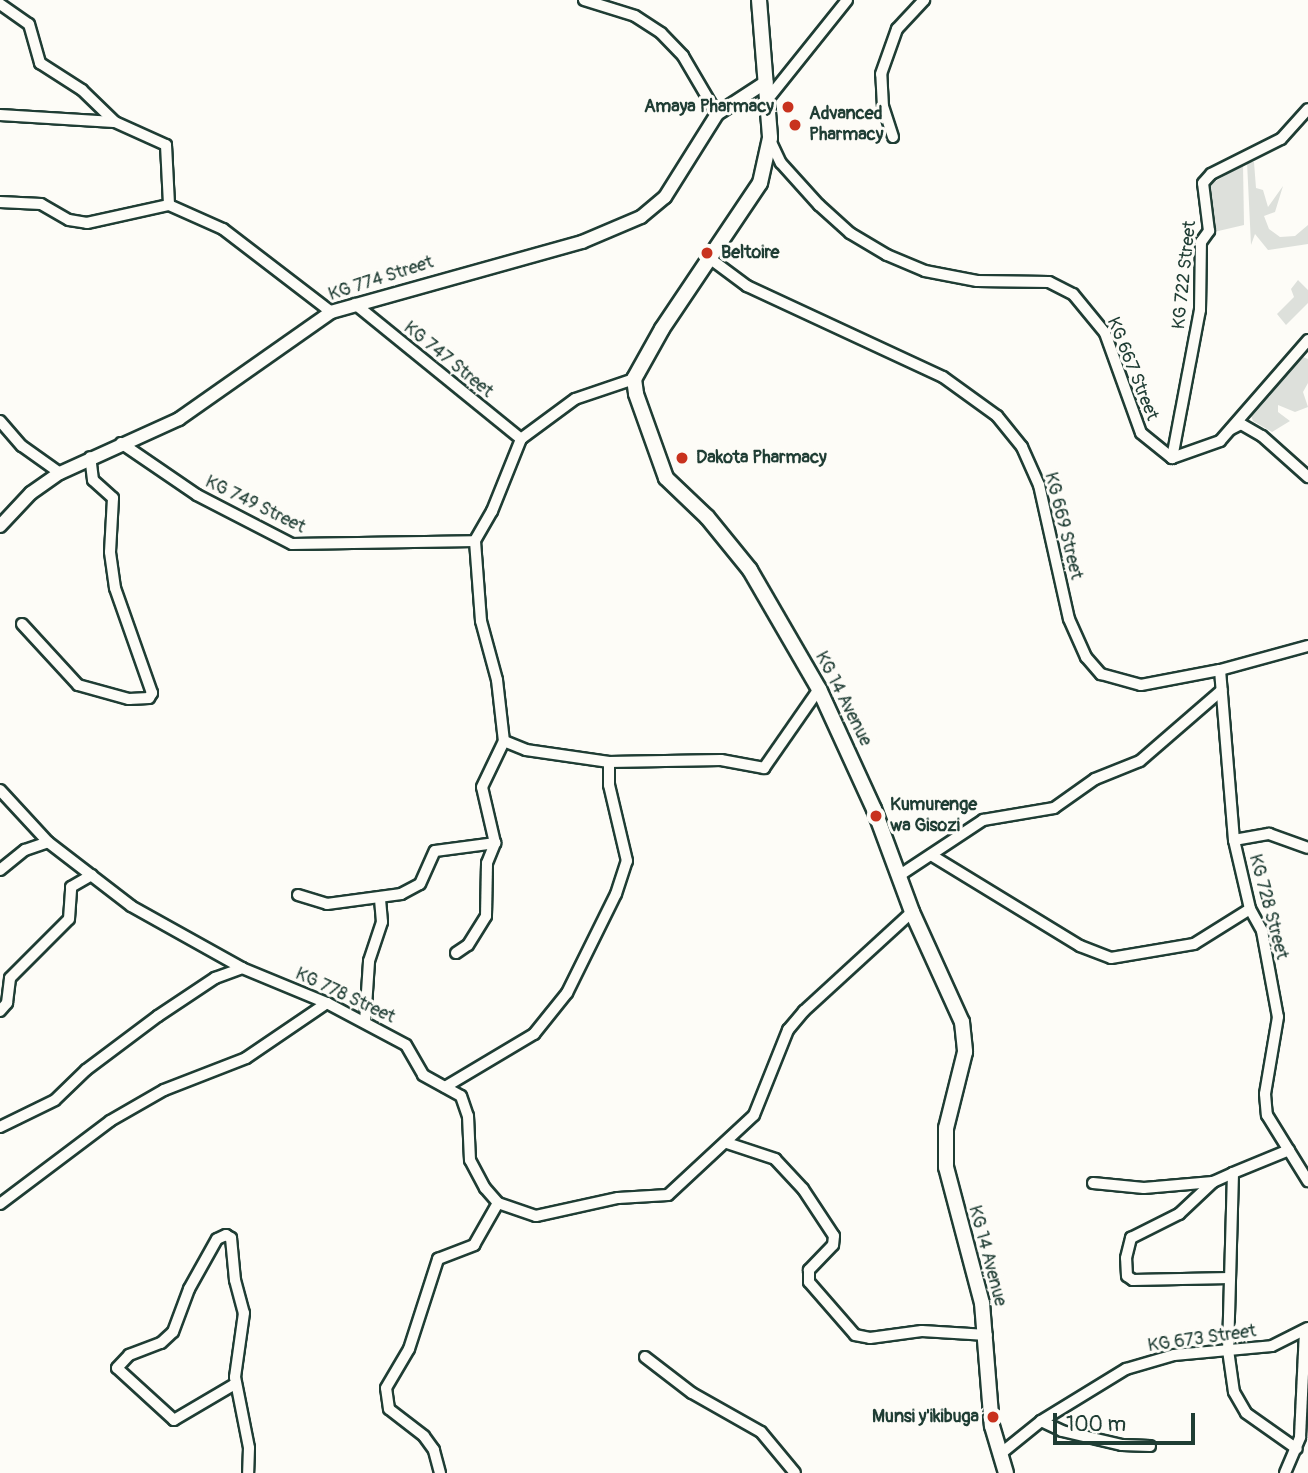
<!DOCTYPE html>
<style>
body{margin:0}
#map{position:relative;width:1308px;height:1473px;overflow:hidden;background:#fdfcf7;font-family:Pangolin,sans-serif}
div>[style]{position:absolute}
[style*='--x']{left:calc(var(--x)*1px);top:calc(var(--y)*1px);width:calc(var(--w)*1px);rotate:calc(var(--a)*1deg)}
.green>*{inset:0;background:#dde0db}
.roads{filter:drop-shadow(2px 0 #1f3d34) drop-shadow(-2px 0 #1f3d34) drop-shadow(0 2px #1f3d34) drop-shadow(0 -2px #1f3d34)}
.minor>*{height:10px;margin:-5px;padding:0 5px;transform-origin:5px;border-radius:5px;background:#fdfcf7}
.tertiary>*{height:12px;margin:-6px;padding:0 6px;transform-origin:6px;border-radius:6px;background:#fdfcf7}
.secondary>*{height:14px;margin:-7px;padding:0 7px;transform-origin:7px;border-radius:7px;background:#fdfcf7}
.dots>*{width:19px;height:19px;translate:-50% -50%;box-sizing:border-box;border:4px solid #fdfcf7;border-radius:50%}
span{translate:-50% -50%;white-space:nowrap;text-align:center;line-height:1.15;-webkit-text-stroke:6px #fdfcf7;paint-order:stroke}
.poi-label{font-size:18px;color:#1f3d34;font-weight:700}
.right{translate:-100% -50%;text-align:right}
.left{translate:0 -50%;text-align:left}
.street-label{font-size:18px;color:#1f3d34}
.scale{position:absolute;left:1053px;top:1413px;width:142px;height:32px;box-sizing:border-box;border:4px solid #1f3d34;border-top:0;padding-left:9px;font-size:21px;line-height:24px;white-space:nowrap;color:#1f3d34;-webkit-text-stroke:5px #fdfcf7;paint-order:stroke}
</style>
<div id="map">
<div class="green">
<div style="clip-path:polygon(1247px 162px,1254px 162px,1256px 188px,1263px 190px,1268px 207px,1283px 186px,1275px 212px,1264px 216px,1269px 229px,1280px 237px,1295px 236px,1308px 225px,1308px 244px,1268px 250px,1255px 234px,1251px 245px)"></div>
<div style="clip-path:polygon(1243px 165px,1244px 225px,1214px 232px,1209px 185px)"></div>
<div style="clip-path:polygon(1298px 280px,1308px 290px,1308px 303px,1286px 325px,1277px 314px,1294px 297px,1291px 289px)"></div>
<div style="clip-path:polygon(1298px 355px,1308px 359px,1308px 383px,1303px 392px,1308px 407px,1295px 412px,1278px 405px,1278px 412px,1290px 421px,1272px 432px,1253px 421px,1250px 413px,1261px 403px,1264px 392px,1270px 397px,1269px 383px,1284px 376px,1283px 365px)"></div>
</div>
<div class="roads">
<div class="minor">
<div style="--x:584;--y:0;--w:53;--a:17.4"></div>
<div style="--x:635;--y:16;--w:31;--a:33"></div>
<div style="--x:661;--y:33;--w:32;--a:46"></div>
<div style="--x:683;--y:56;--w:67;--a:59.6"></div>
<div style="--x:0;--y:4;--w:35;--a:35"></div>
<div style="--x:29;--y:24;--w:41;--a:74.2"></div>
<div style="--x:40;--y:63;--w:50;--a:32.7"></div>
<div style="--x:82;--y:90;--w:46;--a:44.1"></div>
<div style="--x:115;--y:122;--w:56;--a:24.3"></div>
<div style="--x:166;--y:145;--w:60;--a:87.1"></div>
<div style="--x:767;--y:100;--w:128;--a:-51.3"></div>
<div style="--x:0;--y:115;--w:114;--a:3.5"></div>
<div style="--x:893;--y:137;--w:32;--a:-108"></div>
<div style="--x:883;--y:107;--w:33;--a:-93"></div>
<div style="--x:881;--y:74;--w:48;--a:-70.4"></div>
<div style="--x:897;--y:29;--w:40;--a:-47"></div>
<div style="--x:771;--y:142;--w:23;--a:65"></div>
<div style="--x:781;--y:163;--w:57;--a:47.9"></div>
<div style="--x:819;--y:205;--w:42;--a:42.1"></div>
<div style="--x:850;--y:233;--w:43;--a:30.7"></div>
<div style="--x:887;--y:255;--w:41;--a:22.8"></div>
<div style="--x:925;--y:271;--w:53;--a:10.9"></div>
<div style="--x:977;--y:281;--w:72;--a:0.8"></div>
<div style="--x:1049;--y:282;--w:27;--a:27"></div>
<div style="--x:1073;--y:294;--w:50;--a:50.6"></div>
<div style="--x:1105;--y:333;--w:106;--a:70.2"></div>
<div style="--x:1141;--y:433;--w:40;--a:39"></div>
<div style="--x:1172;--y:458;--w:51;--a:-19.5"></div>
<div style="--x:1220;--y:441;--w:134;--a:-48.9"></div>
<div style="--x:0;--y:202;--w:41;--a:2.8"></div>
<div style="--x:41;--y:204;--w:32;--a:30"></div>
<div style="--x:69;--y:220;--w:18;--a:9"></div>
<div style="--x:87;--y:223;--w:84;--a:-12.4"></div>
<div style="--x:169;--y:205;--w:59;--a:24"></div>
<div style="--x:223;--y:229;--w:136;--a:37.5"></div>
<div style="--x:712;--y:260;--w:44;--a:36.6"></div>
<div style="--x:747;--y:286;--w:216;--a:24.9"></div>
<div style="--x:943;--y:377;--w:67;--a:35.8"></div>
<div style="--x:997;--y:416;--w:40;--a:51"></div>
<div style="--x:1022;--y:447;--w:42;--a:65.9"></div>
<div style="--x:1039;--y:485;--w:137;--a:77.4"></div>
<div style="--x:1069;--y:619;--w:42;--a:65.9"></div>
<div style="--x:1086;--y:657;--w:23;--a:49"></div>
<div style="--x:1101;--y:674;--w:41;--a:15.4"></div>
<div style="--x:1141;--y:685;--w:80;--a:-10.8"></div>
<div style="--x:1220;--y:670;--w:91;--a:-15.3"></div>
<div style="--x:355;--y:304;--w:214;--a:39.1"></div>
<div style="--x:634;--y:379;--w:62;--a:161.3"></div>
<div style="--x:575;--y:399;--w:67;--a:143.5"></div>
<div style="--x:521;--y:439;--w:78;--a:111.9"></div>
<div style="--x:492;--y:511;--w:34;--a:120"></div>
<div style="--x:475;--y:541;--w:80;--a:85.7"></div>
<div style="--x:481;--y:621;--w:61;--a:74.8"></div>
<div style="--x:497;--y:680;--w:61;--a:83.5"></div>
<div style="--x:504;--y:741;--w:24;--a:22"></div>
<div style="--x:526;--y:750;--w:84;--a:8.2"></div>
<div style="--x:609;--y:762;--w:112;--a:-1"></div>
<div style="--x:721;--y:760;--w:44;--a:10.5"></div>
<div style="--x:764;--y:768;--w:96;--a:-55.2"></div>
<div style="--x:0;--y:421;--w:33;--a:49"></div>
<div style="--x:22;--y:446;--w:47;--a:35.4"></div>
<div style="--x:1231;--y:429;--w:11;--a:-27"></div>
<div style="--x:1241;--y:424;--w:24;--a:30"></div>
<div style="--x:1262;--y:436;--w:62;--a:41.7"></div>
<div style="--x:121;--y:443;--w:92;--a:34.4"></div>
<div style="--x:197;--y:495;--w:107;--a:27.3"></div>
<div style="--x:292;--y:544;--w:183;--a:-0.9"></div>
<div style="--x:1172;--y:458;--w:151;--a:-79.3"></div>
<div style="--x:1200;--y:310;--w:68;--a:-89.2"></div>
<div style="--x:1201;--y:242;--w:14;--a:-54"></div>
<div style="--x:1209;--y:231;--w:48;--a:-97.1"></div>
<div style="--x:1203;--y:183;--w:12;--a:-48"></div>
<div style="--x:1211;--y:174;--w:78;--a:-26.6"></div>
<div style="--x:1281;--y:139;--w:40;--a:-48"></div>
<div style="--x:22;--y:624;--w:83;--a:47.4"></div>
<div style="--x:78;--y:685;--w:53;--a:15.4"></div>
<div style="--x:129;--y:699;--w:20;--a:-3"></div>
<div style="--x:149;--y:698;--w:6;--a:-59"></div>
<div style="--x:152;--y:693;--w:111;--a:-109.4"></div>
<div style="--x:115;--y:588;--w:36;--a:-98"></div>
<div style="--x:110;--y:552;--w:54;--a:-86.8"></div>
<div style="--x:113;--y:498;--w:27;--a:-138"></div>
<div style="--x:93;--y:480;--w:23;--a:-97"></div>
<div style="--x:1220;--y:670;--w:171;--a:85.3"></div>
<div style="--x:1234;--y:840;--w:71;--a:76.9"></div>
<div style="--x:1250;--y:909;--w:25;--a:61"></div>
<div style="--x:1262;--y:931;--w:87;--a:79.5"></div>
<div style="--x:1278;--y:1017;--w:78;--a:99.6"></div>
<div style="--x:1265;--y:1094;--w:21;--a:85"></div>
<div style="--x:1267;--y:1115;--w:78;--a:58.2"></div>
<div style="--x:0;--y:790;--w:71;--a:47.3"></div>
<div style="--x:48;--y:842;--w:105;--a:37.6"></div>
<div style="--x:131;--y:906;--w:127;--a:29.2"></div>
<div style="--x:242;--y:968;--w:92;--a:22.4"></div>
<div style="--x:327;--y:1003;--w:89;--a:28"></div>
<div style="--x:406;--y:1045;--w:34;--a:60"></div>
<div style="--x:423;--y:1075;--w:43;--a:28.9"></div>
<div style="--x:461;--y:1096;--w:21;--a:71"></div>
<div style="--x:468;--y:1116;--w:44;--a:87.4"></div>
<div style="--x:470;--y:1160;--w:32;--a:62"></div>
<div style="--x:485;--y:1188;--w:20;--a:49"></div>
<div style="--x:498;--y:1203;--w:40;--a:18.9"></div>
<div style="--x:536;--y:1216;--w:84;--a:-12.4"></div>
<div style="--x:618;--y:1198;--w:50;--a:-3.4"></div>
<div style="--x:668;--y:1195;--w:117;--a:-42.9"></div>
<div style="--x:754;--y:1115;--w:92;--a:-68.2"></div>
<div style="--x:788;--y:1030;--w:25;--a:-50"></div>
<div style="--x:804;--y:1011;--w:147;--a:-42.5"></div>
<div style="--x:1234;--y:840;--w:36;--a:-10"></div>
<div style="--x:1269;--y:834;--w:41;--a:19.7"></div>
<div style="--x:931;--y:855;--w:175;--a:31.4"></div>
<div style="--x:1080;--y:946;--w:33;--a:21"></div>
<div style="--x:1111;--y:958;--w:84;--a:-9.6"></div>
<div style="--x:1194;--y:944;--w:66;--a:-32"></div>
<div style="--x:0;--y:870;--w:32;--a:-39"></div>
<div style="--x:25;--y:850;--w:24;--a:-19"></div>
<div style="--x:900;--y:875;--w:100;--a:-33.5"></div>
<div style="--x:983;--y:820;--w:72;--a:-9.6"></div>
<div style="--x:1054;--y:808;--w:50;--a:-35.3"></div>
<div style="--x:1095;--y:779;--w:48;--a:-21.8"></div>
<div style="--x:1140;--y:761;--w:108;--a:-40.9"></div>
<div style="--x:298;--y:895;--w:30;--a:17"></div>
<div style="--x:327;--y:904;--w:75;--a:-7.7"></div>
<div style="--x:401;--y:894;--w:21;--a:-28"></div>
<div style="--x:420;--y:884;--w:36;--a:-66"></div>
<div style="--x:435;--y:851;--w:61;--a:-7.6"></div>
<div style="--x:495;--y:843;--w:57;--a:-103.1"></div>
<div style="--x:482;--y:787;--w:51;--a:-64.4"></div>
<div style="--x:456;--y:953;--w:14;--a:-34"></div>
<div style="--x:468;--y:945;--w:34;--a:-58"></div>
<div style="--x:486;--y:916;--w:53;--a:-88.9"></div>
<div style="--x:487;--y:863;--w:22;--a:-68"></div>
<div style="--x:0;--y:1011;--w:11;--a:-49"></div>
<div style="--x:7;--y:1003;--w:25;--a:-83"></div>
<div style="--x:10;--y:978;--w:83;--a:-45"></div>
<div style="--x:69;--y:919;--w:32;--a:-86"></div>
<div style="--x:71;--y:887;--w:24;--a:-30"></div>
<div style="--x:365;--y:1022;--w:61;--a:-86.2"></div>
<div style="--x:369;--y:961;--w:41;--a:-71.6"></div>
<div style="--x:382;--y:922;--w:24;--a:-95"></div>
<div style="--x:445;--y:1087;--w:104;--a:-30.8"></div>
<div style="--x:534;--y:1034;--w:53;--a:-51.2"></div>
<div style="--x:567;--y:993;--w:110;--a:-63.7"></div>
<div style="--x:616;--y:894;--w:35;--a:-72"></div>
<div style="--x:627;--y:861;--w:78;--a:-103.3"></div>
<div style="--x:609;--y:785;--w:23;--a:-90"></div>
<div style="--x:0;--y:1127;--w:61;--a:-26.1"></div>
<div style="--x:55;--y:1100;--w:43;--a:-44.1"></div>
<div style="--x:86;--y:1070;--w:90;--a:-36.9"></div>
<div style="--x:158;--y:1016;--w:69;--a:-33.7"></div>
<div style="--x:215;--y:978;--w:29;--a:-20"></div>
<div style="--x:727;--y:1143;--w:51;--a:18.4"></div>
<div style="--x:775;--y:1159;--w:41;--a:47"></div>
<div style="--x:803;--y:1189;--w:56;--a:56.6"></div>
<div style="--x:834;--y:1236;--w:9;--a:96"></div>
<div style="--x:833;--y:1245;--w:35;--a:134"></div>
<div style="--x:809;--y:1270;--w:12;--a:90"></div>
<div style="--x:809;--y:1282;--w:70;--a:49"></div>
<div style="--x:855;--y:1335;--w:15;--a:11"></div>
<div style="--x:870;--y:1338;--w:52;--a:-7.7"></div>
<div style="--x:922;--y:1331;--w:65;--a:3.5"></div>
<div style="--x:1289;--y:1150;--w:61;--a:157.7"></div>
<div style="--x:1233;--y:1173;--w:177;--a:91.6"></div>
<div style="--x:1228;--y:1350;--w:42;--a:81.9"></div>
<div style="--x:1234;--y:1392;--w:24;--a:60"></div>
<div style="--x:1246;--y:1413;--w:62;--a:35.2"></div>
<div style="--x:1093;--y:1183;--w:51;--a:5.6"></div>
<div style="--x:1144;--y:1188;--w:69;--a:-5"></div>
<div style="--x:0;--y:1204;--w:138;--a:-37"></div>
<div style="--x:110;--y:1121;--w:62;--a:-29.9"></div>
<div style="--x:164;--y:1090;--w:88;--a:-21.3"></div>
<div style="--x:246;--y:1058;--w:98;--a:-34.2"></div>
<div style="--x:1230;--y:1278;--w:97;--a:178.8"></div>
<div style="--x:1133;--y:1280;--w:7;--a:-146"></div>
<div style="--x:1127;--y:1276;--w:18;--a:-93"></div>
<div style="--x:1126;--y:1258;--w:21;--a:-76"></div>
<div style="--x:1131;--y:1238;--w:54;--a:-26.6"></div>
<div style="--x:1179;--y:1214;--w:47;--a:-43.3"></div>
<div style="--x:1213;--y:1182;--w:22;--a:-24"></div>
<div style="--x:645;--y:1357;--w:59;--a:37.5"></div>
<div style="--x:692;--y:1393;--w:79;--a:29.5"></div>
<div style="--x:761;--y:1432;--w:53;--a:50.3"></div>
<div style="--x:235;--y:1384;--w:71;--a:149.5"></div>
<div style="--x:174;--y:1420;--w:77;--a:-137.6"></div>
<div style="--x:117;--y:1368;--w:18;--a:-47"></div>
<div style="--x:129;--y:1355;--w:34;--a:-21"></div>
<div style="--x:161;--y:1343;--w:16;--a:-43"></div>
<div style="--x:173;--y:1332;--w:46;--a:-69.6"></div>
<div style="--x:189;--y:1289;--w:57;--a:-60.8"></div>
<div style="--x:217;--y:1239;--w:10;--a:-24"></div>
<div style="--x:226;--y:1235;--w:6;--a:31"></div>
<div style="--x:231;--y:1238;--w:42;--a:84.6"></div>
<div style="--x:235;--y:1280;--w:34;--a:75"></div>
<div style="--x:244;--y:1313;--w:65;--a:98"></div>
<div style="--x:235;--y:1377;--w:72;--a:78.8"></div>
<div style="--x:249;--y:1448;--w:25;--a:92"></div>
<div style="--x:1041;--y:1421;--w:23;--a:25"></div>
<div style="--x:1062;--y:1431;--w:62;--a:13.1"></div>
<div style="--x:1122;--y:1445;--w:28;--a:2"></div>
<div style="--x:999;--y:1455;--w:54;--a:-39"></div>
<div style="--x:1041;--y:1421;--w:100;--a:-31.5"></div>
<div style="--x:1126;--y:1369;--w:50;--a:-16.3"></div>
<div style="--x:1174;--y:1355;--w:98;--a:-5.2"></div>
<div style="--x:1272;--y:1346;--w:40;--a:-26.6"></div>
<div style="--x:440;--y:1473;--w:24;--a:-105"></div>
<div style="--x:434;--y:1450;--w:17;--a:-126"></div>
<div style="--x:424;--y:1436;--w:44;--a:-142.4"></div>
<div style="--x:389;--y:1409;--w:21;--a:-98"></div>
<div style="--x:386;--y:1388;--w:45;--a:-59.5"></div>
<div style="--x:409;--y:1349;--w:95;--a:-72.1"></div>
<div style="--x:438;--y:1259;--w:39;--a:-21"></div>
<div style="--x:474;--y:1245;--w:48;--a:-60.3"></div>
<div style="--x:1285;--y:1473;--w:39;--a:-67"></div>
<div style="--x:1300;--y:1437;--w:107;--a:-87.3"></div>
</div>
<div class="tertiary">
<div style="--x:0;--y:526;--w:45;--a:-46.8"></div>
<div style="--x:31;--y:493;--w:35;--a:-35"></div>
<div style="--x:60;--y:473;--w:131;--a:-24.4"></div>
<div style="--x:179;--y:419;--w:186;--a:-35.1"></div>
<div style="--x:331;--y:312;--w:261;--a:-15.6"></div>
<div style="--x:582;--y:242;--w:64;--a:-23"></div>
<div style="--x:641;--y:217;--w:31;--a:-40"></div>
<div style="--x:665;--y:197;--w:98;--a:-57.9"></div>
<div style="--x:717;--y:114;--w:59;--a:-33.1"></div>
</div>
<div class="secondary">
<div style="--x:759;--y:0;--w:138;--a:85.4"></div>
<div style="--x:770;--y:138;--w:46;--a:102.5"></div>
<div style="--x:760;--y:183;--w:176;--a:123.9"></div>
<div style="--x:662;--y:329;--w:57;--a:119.2"></div>
<div style="--x:634;--y:379;--w:15;--a:82"></div>
<div style="--x:636;--y:394;--w:89;--a:70.3"></div>
<div style="--x:666;--y:478;--w:57;--a:43.6"></div>
<div style="--x:707;--y:517;--w:68;--a:50.9"></div>
<div style="--x:750;--y:570;--w:138;--a:59.9"></div>
<div style="--x:819;--y:689;--w:132;--a:65.4"></div>
<div style="--x:874;--y:809;--w:110;--a:69.7"></div>
<div style="--x:912;--y:912;--w:121;--a:65.6"></div>
<div style="--x:962;--y:1022;--w:30;--a:84"></div>
<div style="--x:965;--y:1052;--w:78;--a:104"></div>
<div style="--x:946;--y:1128;--w:39;--a:90"></div>
<div style="--x:946;--y:1167;--w:141;--a:75.2"></div>
<div style="--x:982;--y:1303;--w:123;--a:85.4"></div>
<div style="--x:992;--y:1426;--w:49;--a:73.4"></div>
</div>
</div>
<div class="dots">
<div style="left:788px;top:107px;background:#c8321e"></div>
<div style="left:795px;top:125px;background:#c8321e"></div>
<div style="left:707px;top:253px;background:#c8321e"></div>
<div style="left:682px;top:458px;background:#c8321e"></div>
<div style="left:876px;top:816px;background:#c8321e"></div>
<div style="left:993px;top:1417px;background:#c8321e"></div>
</div>
<div class="poi-label">
<span class="right" style="left:774px;top:107px">Amaya Pharmacy</span>
<span class="left" style="left:809px;top:125px">Advanced<br>Pharmacy</span>
<span class="left" style="left:721px;top:253px">Beltoire</span>
<span class="left" style="left:696px;top:458px">Dakota Pharmacy</span>
<span class="left" style="left:890px;top:816px">Kumurenge<br>wa Gisozi</span>
<span class="right" style="left:979px;top:1417px">Munsi y'ikibuga</span>
</div>
<div class="street-label">
<span style="left:1185px;top:275px;rotate:-84deg">KG 722 Street</span>
<span style="left:381px;top:279px;rotate:-18deg">KG 774 Street</span>
<span style="left:448px;top:360px;rotate:39deg">KG 747 Street</span>
<span style="left:1132px;top:369px;rotate:68deg">KG 667 Street</span>
<span style="left:255px;top:505px;rotate:26deg">KG 749 Street</span>
<span style="left:1063px;top:526px;rotate:76deg">KG 669 Street</span>
<span style="left:843px;top:699px;rotate:63deg">KG 14 Avenue</span>
<span style="left:1268px;top:907px;rotate:75deg">KG 728 Street</span>
<span style="left:345px;top:996px;rotate:25deg">KG 778 Street</span>
<span style="left:987px;top:1256px;rotate:75deg">KG 14 Avenue</span>
<span style="left:1202px;top:1339px;rotate:-8deg">KG 673 Street</span>
</div>
<div class="scale">100 m</div>
</div>
